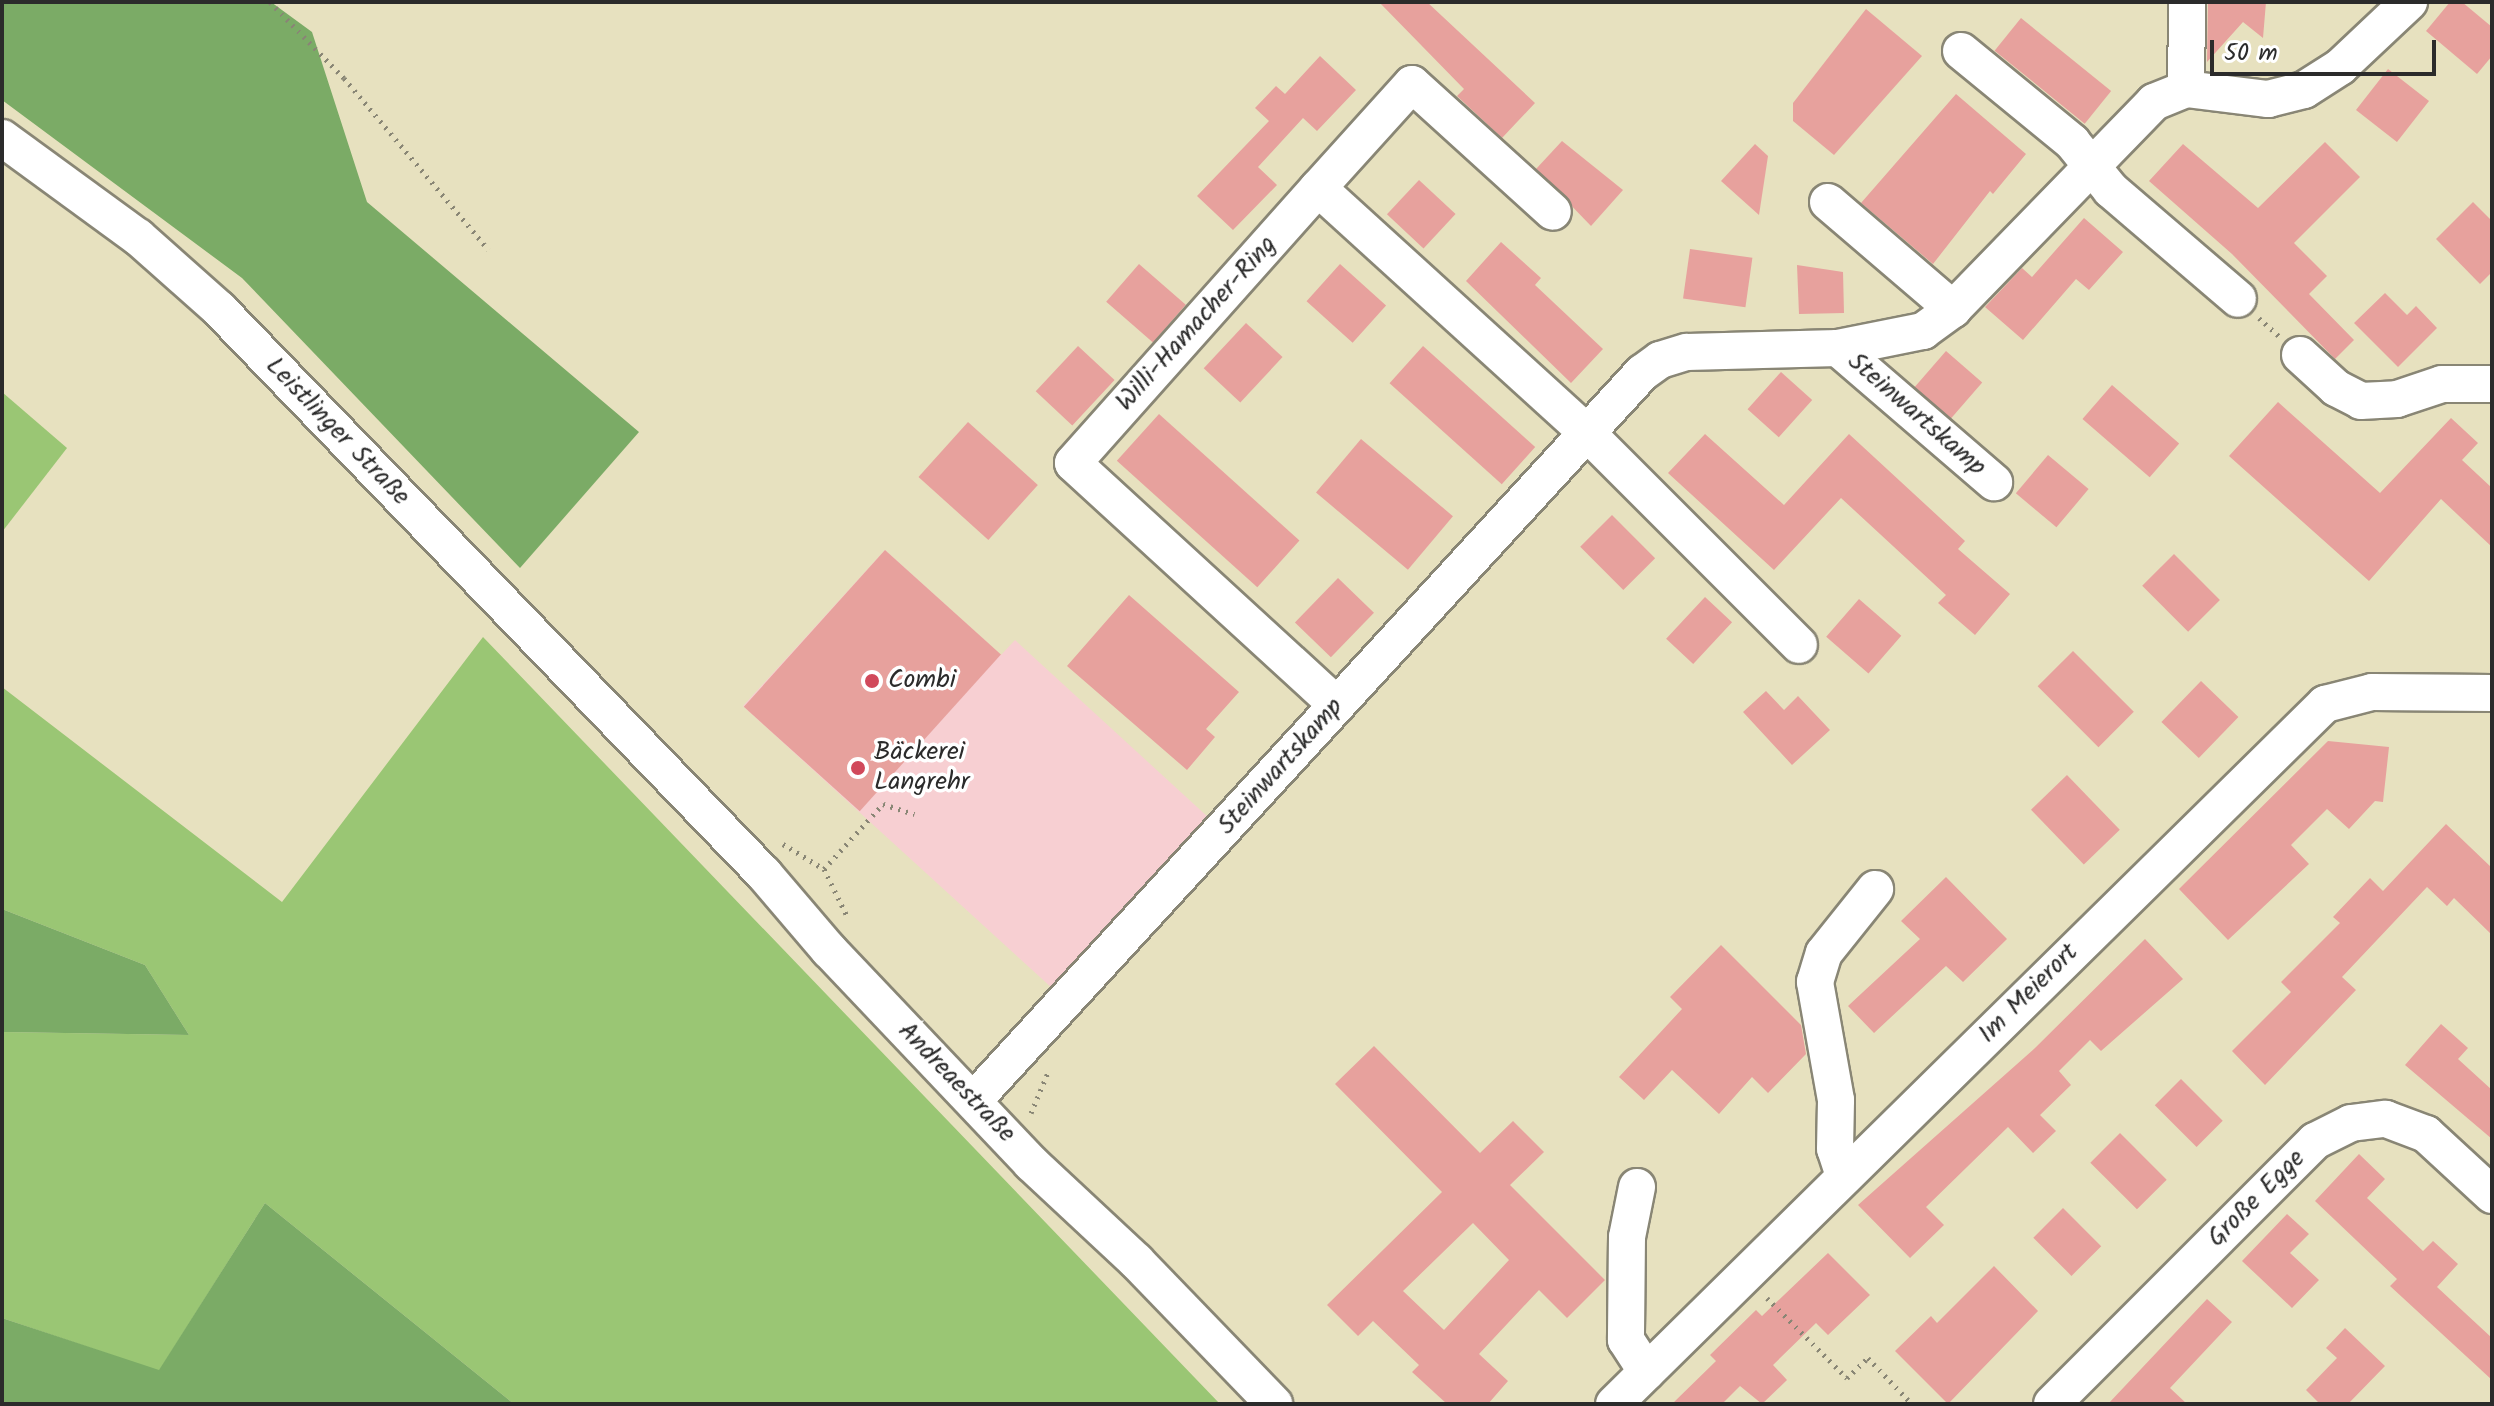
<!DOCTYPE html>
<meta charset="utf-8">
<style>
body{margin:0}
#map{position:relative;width:2494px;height:1406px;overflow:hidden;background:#e7e1bf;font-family:Kalam,sans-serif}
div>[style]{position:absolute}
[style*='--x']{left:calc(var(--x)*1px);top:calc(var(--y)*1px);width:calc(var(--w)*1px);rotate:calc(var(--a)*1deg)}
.built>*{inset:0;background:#f7cfd2}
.green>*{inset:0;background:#9ac674}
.forest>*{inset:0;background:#7bab66}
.building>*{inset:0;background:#e7a19d;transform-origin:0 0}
.path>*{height:5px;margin-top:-2.5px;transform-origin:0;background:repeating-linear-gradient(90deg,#898675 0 2px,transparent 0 8px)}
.roads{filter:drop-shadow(2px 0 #898675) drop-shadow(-2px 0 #898675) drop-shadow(0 2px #898675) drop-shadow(0 -2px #898675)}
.minor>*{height:36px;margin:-18px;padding:0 18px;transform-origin:18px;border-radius:18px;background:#fff}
.dots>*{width:22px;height:22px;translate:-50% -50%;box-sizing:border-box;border:4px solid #fff;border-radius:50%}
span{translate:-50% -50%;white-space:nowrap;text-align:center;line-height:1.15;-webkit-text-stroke:7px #fff;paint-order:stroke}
.street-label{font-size:26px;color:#2b2b2b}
.poi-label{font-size:26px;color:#2b2b2b}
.left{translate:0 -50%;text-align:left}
.frame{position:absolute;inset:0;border:4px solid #2b2b2b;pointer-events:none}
.scale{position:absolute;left:2210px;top:40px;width:226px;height:36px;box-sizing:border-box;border:4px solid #2b2b2b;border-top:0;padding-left:10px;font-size:24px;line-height:28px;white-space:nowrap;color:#2b2b2b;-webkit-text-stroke:6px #fff;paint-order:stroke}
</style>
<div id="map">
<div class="built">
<div style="clip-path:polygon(885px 550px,1001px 655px,1015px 640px,1209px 818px,1052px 988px,743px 706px)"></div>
</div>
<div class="green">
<div style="clip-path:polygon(2px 392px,67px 448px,2px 532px)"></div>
<div style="clip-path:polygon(483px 637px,1220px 1404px,514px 1404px,265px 1203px,159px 1371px,2px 1318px,2px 1032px,189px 1035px,145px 965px,2px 909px,2px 687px,282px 902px)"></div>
</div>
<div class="forest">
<div style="clip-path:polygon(2px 2px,271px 2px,312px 32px,367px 202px,639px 432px,520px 568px,242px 278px,2px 100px)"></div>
<div style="clip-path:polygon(2px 909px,145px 965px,189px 1035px,2px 1032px)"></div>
<div style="clip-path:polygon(265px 1203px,514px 1404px,2px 1404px,2px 1318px,159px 1370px)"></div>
</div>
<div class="building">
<div style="clip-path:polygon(1379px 2px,1427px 2px,1535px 103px,1502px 138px,1457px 96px,1464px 89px)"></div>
<div style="clip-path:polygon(2208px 2px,2266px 2px,2263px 38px,2243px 22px,2207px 62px)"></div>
<div style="clip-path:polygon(2450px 2px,2462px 2px,2492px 27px,2492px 56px,2477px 74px,2426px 31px)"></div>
<div style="clip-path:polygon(1866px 9px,1922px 56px,1834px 155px,1793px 121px,1793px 103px)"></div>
<div style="left:2021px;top:18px;width:116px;height:42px;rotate:39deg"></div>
<div style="clip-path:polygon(1320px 56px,1356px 90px,1317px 131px,1303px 118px,1258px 167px,1277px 185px,1233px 230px,1197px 196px,1269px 121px,1255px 108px,1276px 86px,1285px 94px)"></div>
<div style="left:2388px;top:69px;width:52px;height:52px;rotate:38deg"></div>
<div style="clip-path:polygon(1956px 94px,2026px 154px,1993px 194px,1990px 191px,1933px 264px,1861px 203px)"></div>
<div style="clip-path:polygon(1562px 141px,1623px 190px,1591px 226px,1536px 169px)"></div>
<div style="clip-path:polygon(2325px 142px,2360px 177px,2294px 243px,2327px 276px,2309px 294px,2354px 340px,2335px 359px,2232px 254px,2149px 181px,2183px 144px,2258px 208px)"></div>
<div style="clip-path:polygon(1755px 144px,1768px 156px,1759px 215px,1721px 181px)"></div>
<div style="left:1419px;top:180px;width:50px;height:47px;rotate:43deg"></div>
<div style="clip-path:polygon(2473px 202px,2492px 221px,2492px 272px,2480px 284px,2436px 239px)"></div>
<div style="clip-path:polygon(2084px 218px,2123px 252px,2089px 290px,2076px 279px,2023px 340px,1985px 307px,2022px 268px,2032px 277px)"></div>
<div style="clip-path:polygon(1501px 242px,1541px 278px,1535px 285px,1603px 349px,1571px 383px,1466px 281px)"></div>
<div style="left:1690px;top:249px;width:63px;height:50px;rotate:8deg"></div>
<div style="left:1139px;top:264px;width:62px;height:50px;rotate:41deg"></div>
<div style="left:1340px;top:264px;width:62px;height:50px;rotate:42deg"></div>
<div style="clip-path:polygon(1797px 265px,1843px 272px,1844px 313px,1799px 314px)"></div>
<div style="clip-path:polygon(2385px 293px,2407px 315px,2416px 306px,2437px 328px,2398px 367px,2354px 323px)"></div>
<div style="left:1246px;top:323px;width:50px;height:62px;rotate:43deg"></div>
<div style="left:1078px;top:346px;width:50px;height:62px;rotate:43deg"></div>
<div style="left:1423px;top:346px;width:151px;height:50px;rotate:42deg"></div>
<div style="left:1946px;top:351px;width:48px;height:48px;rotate:41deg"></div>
<div style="left:1781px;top:372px;width:42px;height:50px;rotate:42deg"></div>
<div style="left:2112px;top:385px;width:89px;height:45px;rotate:41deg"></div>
<div style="clip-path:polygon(2278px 402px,2380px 493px,2451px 418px,2478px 443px,2462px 460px,2492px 488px,2492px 547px,2441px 499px,2369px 581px,2229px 456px)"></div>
<div style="left:1159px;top:414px;width:189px;height:63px;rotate:42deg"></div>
<div style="left:968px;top:422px;width:94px;height:74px;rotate:42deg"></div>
<div style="clip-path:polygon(1705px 434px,1784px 505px,1849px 434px,1965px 541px,1958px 549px,2010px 594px,1975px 635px,1938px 603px,1946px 595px,1841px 498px,1774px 570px,1668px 473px)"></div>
<div style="left:1361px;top:439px;width:120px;height:70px;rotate:40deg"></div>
<div style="left:2048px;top:455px;width:53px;height:50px;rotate:40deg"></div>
<div style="left:1612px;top:515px;width:61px;height:45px;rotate:45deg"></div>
<div style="left:885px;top:550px;width:156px;height:211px;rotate:42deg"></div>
<div style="left:2174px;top:554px;width:65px;height:45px;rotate:45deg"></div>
<div style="left:1338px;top:578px;width:50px;height:62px;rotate:44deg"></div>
<div style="clip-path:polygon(1129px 595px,1239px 692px,1206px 729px,1215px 737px,1187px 770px,1067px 666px)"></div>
<div style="left:1705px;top:597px;width:37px;height:57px;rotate:43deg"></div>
<div style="left:1859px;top:599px;width:56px;height:50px;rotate:41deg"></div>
<div style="left:2073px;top:651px;width:86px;height:50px;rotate:45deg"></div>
<div style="left:2201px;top:681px;width:52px;height:57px;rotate:44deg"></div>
<div style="clip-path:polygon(1766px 691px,1784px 710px,1798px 696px,1830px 730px,1792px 765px,1743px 712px)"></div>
<div style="clip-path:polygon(2328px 741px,2389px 747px,2383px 802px,2375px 801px,2349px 829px,2327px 809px,2291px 845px,2309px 864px,2228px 940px,2179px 889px)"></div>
<div style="left:2067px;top:775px;width:76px;height:50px;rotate:46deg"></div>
<div style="clip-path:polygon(2446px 824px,2492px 868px,2492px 935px,2454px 898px,2447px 906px,2427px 887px,2342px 977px,2356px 990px,2265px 1085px,2232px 1051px,2291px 992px,2281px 982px,2340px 923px,2333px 917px,2370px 878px,2383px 891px)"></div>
<div style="clip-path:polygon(1946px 877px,2007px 939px,1963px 982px,1946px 966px,1874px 1033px,1848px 1006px,1920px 939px,1901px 921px)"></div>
<div style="clip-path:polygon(2145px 939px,2183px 979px,2101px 1051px,2090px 1040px,2059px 1071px,2071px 1085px,2040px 1115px,2056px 1131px,2033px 1153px,2008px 1127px,1926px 1207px,1944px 1225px,1910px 1258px,1858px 1205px,2035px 1048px)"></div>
<div style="clip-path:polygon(1721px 945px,1801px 1025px,1806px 1054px,1768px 1093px,1752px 1077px,1719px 1114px,1672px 1070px,1644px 1100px,1619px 1077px,1682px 1009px,1670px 997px)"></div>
<div style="clip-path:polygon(2441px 1024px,2468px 1048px,2458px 1059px,2492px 1090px,2492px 1139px,2405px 1065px)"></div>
<div style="clip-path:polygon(evenodd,1374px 1046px,1480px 1153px,1513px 1121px,1544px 1152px,1510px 1185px,1605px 1280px,1567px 1318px,1539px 1290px,1479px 1354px,1508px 1381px,1488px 1404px,1447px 1404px,1412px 1372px,1419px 1365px,1373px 1321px,1358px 1336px,1327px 1305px,1442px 1192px,1335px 1084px,1374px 1046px,1473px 1223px,1509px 1260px,1444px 1330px,1403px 1291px,1473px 1223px)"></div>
<div style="left:2181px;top:1079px;width:59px;height:37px;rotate:45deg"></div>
<div style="left:2120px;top:1133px;width:66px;height:42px;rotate:45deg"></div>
<div style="clip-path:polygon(2359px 1154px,2385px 1179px,2367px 1198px,2423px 1251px,2433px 1241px,2458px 1264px,2437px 1287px,2492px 1338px,2492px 1380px,2390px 1286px,2397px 1279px,2315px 1201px)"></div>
<div style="left:2063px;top:1208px;width:54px;height:42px;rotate:45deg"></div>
<div style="clip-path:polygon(2287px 1214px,2309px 1234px,2290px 1253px,2319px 1280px,2292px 1308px,2242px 1261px)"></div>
<div style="clip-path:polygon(1828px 1253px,1870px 1295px,1828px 1335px,1816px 1323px,1773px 1365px,1787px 1380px,1762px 1404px,1740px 1386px,1722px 1404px,1672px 1404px,1716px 1361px,1710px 1355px,1756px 1310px,1762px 1316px)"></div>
<div style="clip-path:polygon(1994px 1266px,2038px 1311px,1948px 1404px,1895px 1351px,1931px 1316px,1937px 1323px)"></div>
<div style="clip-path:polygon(2207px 1299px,2232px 1322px,2170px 1388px,2187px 1404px,2108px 1404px)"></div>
<div style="clip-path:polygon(2345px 1328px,2385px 1366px,2348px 1404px,2320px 1404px,2306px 1390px,2337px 1358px,2326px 1348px)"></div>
</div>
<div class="path">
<div style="--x:270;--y:2;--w:106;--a:45.8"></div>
<div style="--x:344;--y:78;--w:224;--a:49.9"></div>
<div style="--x:2259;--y:318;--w:27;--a:42"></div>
<div style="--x:783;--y:844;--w:48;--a:31.4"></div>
<div style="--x:824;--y:869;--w:88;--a:-47.8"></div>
<div style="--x:883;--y:804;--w:33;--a:18"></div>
<div style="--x:824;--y:869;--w:55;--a:63.9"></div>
<div style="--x:1031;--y:1113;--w:47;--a:-67.3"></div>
<div style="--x:1767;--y:1298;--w:113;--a:45"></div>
<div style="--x:1847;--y:1378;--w:29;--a:-44"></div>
<div style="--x:1868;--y:1358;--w:64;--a:46.3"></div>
</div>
<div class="roads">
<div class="minor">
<div style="--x:1961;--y:51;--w:144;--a:39.3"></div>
<div style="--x:2072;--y:142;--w:62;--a:50.9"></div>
<div style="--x:2111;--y:190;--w:167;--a:40.6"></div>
<div style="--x:2186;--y:89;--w:87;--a:-89.3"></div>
<div style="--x:2;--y:138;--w:168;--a:36.1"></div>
<div style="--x:138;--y:237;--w:108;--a:41.6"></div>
<div style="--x:219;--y:309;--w:785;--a:46.03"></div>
<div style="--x:764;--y:874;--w:100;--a:49.5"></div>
<div style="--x:829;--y:950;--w:294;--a:46.5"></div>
<div style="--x:1031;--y:1163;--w:144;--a:43"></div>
<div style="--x:1136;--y:1261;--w:199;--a:46"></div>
<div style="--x:1318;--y:188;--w:140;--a:-47.9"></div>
<div style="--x:1412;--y:84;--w:190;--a:42.2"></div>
<div style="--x:1828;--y:202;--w:165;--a:40.6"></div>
<div style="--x:1838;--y:348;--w:206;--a:40.7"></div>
<div style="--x:2300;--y:355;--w:49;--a:42.5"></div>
<div style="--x:2336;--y:388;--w:28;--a:27"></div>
<div style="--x:2361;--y:401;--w:36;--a:-3"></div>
<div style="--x:2397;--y:399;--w:47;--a:-18.4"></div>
<div style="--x:2442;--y:384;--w:50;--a:0"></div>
<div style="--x:1337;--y:705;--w:358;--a:-137.5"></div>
<div style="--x:1073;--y:463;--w:368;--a:-48.3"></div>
<div style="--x:1318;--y:188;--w:362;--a:42.3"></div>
<div style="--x:1586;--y:432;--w:301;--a:45"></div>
<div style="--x:973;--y:1101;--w:989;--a:-47.42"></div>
<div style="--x:1642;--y:373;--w:22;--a:-36"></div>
<div style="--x:1660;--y:360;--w:28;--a:-17"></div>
<div style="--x:1687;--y:352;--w:151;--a:-1.5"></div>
<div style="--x:1838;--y:348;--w:87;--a:-11.3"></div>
<div style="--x:1923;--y:331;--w:37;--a:-36"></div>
<div style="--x:1953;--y:309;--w:289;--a:-45.8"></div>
<div style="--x:2154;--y:102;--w:35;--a:-22"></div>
<div style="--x:2186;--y:89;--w:83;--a:7"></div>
<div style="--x:2268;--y:99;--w:37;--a:-14"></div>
<div style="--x:2304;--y:90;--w:43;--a:-32.6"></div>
<div style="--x:2340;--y:67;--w:95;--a:-43.3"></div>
<div style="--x:1844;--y:1176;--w:28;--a:-108"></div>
<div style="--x:1835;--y:1149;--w:49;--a:-88.8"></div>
<div style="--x:1836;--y:1100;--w:120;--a:-100.1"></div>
<div style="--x:1815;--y:982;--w:30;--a:-73"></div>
<div style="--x:1824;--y:953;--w:82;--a:-51.4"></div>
<div style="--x:1637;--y:1187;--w:51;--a:101.3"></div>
<div style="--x:1627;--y:1237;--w:103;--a:90.6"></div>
<div style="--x:1626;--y:1340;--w:38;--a:57"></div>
<div style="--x:1614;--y:1404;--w:998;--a:-44.55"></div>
<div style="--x:2325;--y:704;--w:49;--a:-14.3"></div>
<div style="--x:2372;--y:692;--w:120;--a:0.5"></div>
<div style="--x:2052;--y:1404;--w:372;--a:-45"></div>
<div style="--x:2315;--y:1141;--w:40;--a:-26.6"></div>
<div style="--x:2351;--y:1123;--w:35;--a:-7"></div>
<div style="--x:2386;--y:1119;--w:43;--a:20.6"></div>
<div style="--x:2426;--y:1134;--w:90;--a:42.7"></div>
</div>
</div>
<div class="dots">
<div style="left:872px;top:681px;background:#d1495b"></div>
<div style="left:858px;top:768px;background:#d1495b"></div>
</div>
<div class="street-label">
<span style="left:1197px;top:324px;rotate:-48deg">Willi-Hamacher-Ring</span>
<span style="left:1916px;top:415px;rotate:41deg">Steinwartskamp</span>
<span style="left:337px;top:432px;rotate:46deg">Leistlinger Straße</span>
<span style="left:1281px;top:767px;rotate:-48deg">Steinwartskamp</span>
<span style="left:2029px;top:994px;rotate:-45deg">Im Meierort</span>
<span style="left:956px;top:1083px;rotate:46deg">Andreaestraße</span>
<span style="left:2257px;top:1199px;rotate:-45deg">Große Egge</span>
</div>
<div class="poi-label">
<span class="left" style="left:888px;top:681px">Combi</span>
<span class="left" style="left:874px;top:768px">Bäckerei<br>Langrehr</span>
</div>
<div class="frame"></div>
<div class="scale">50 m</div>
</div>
